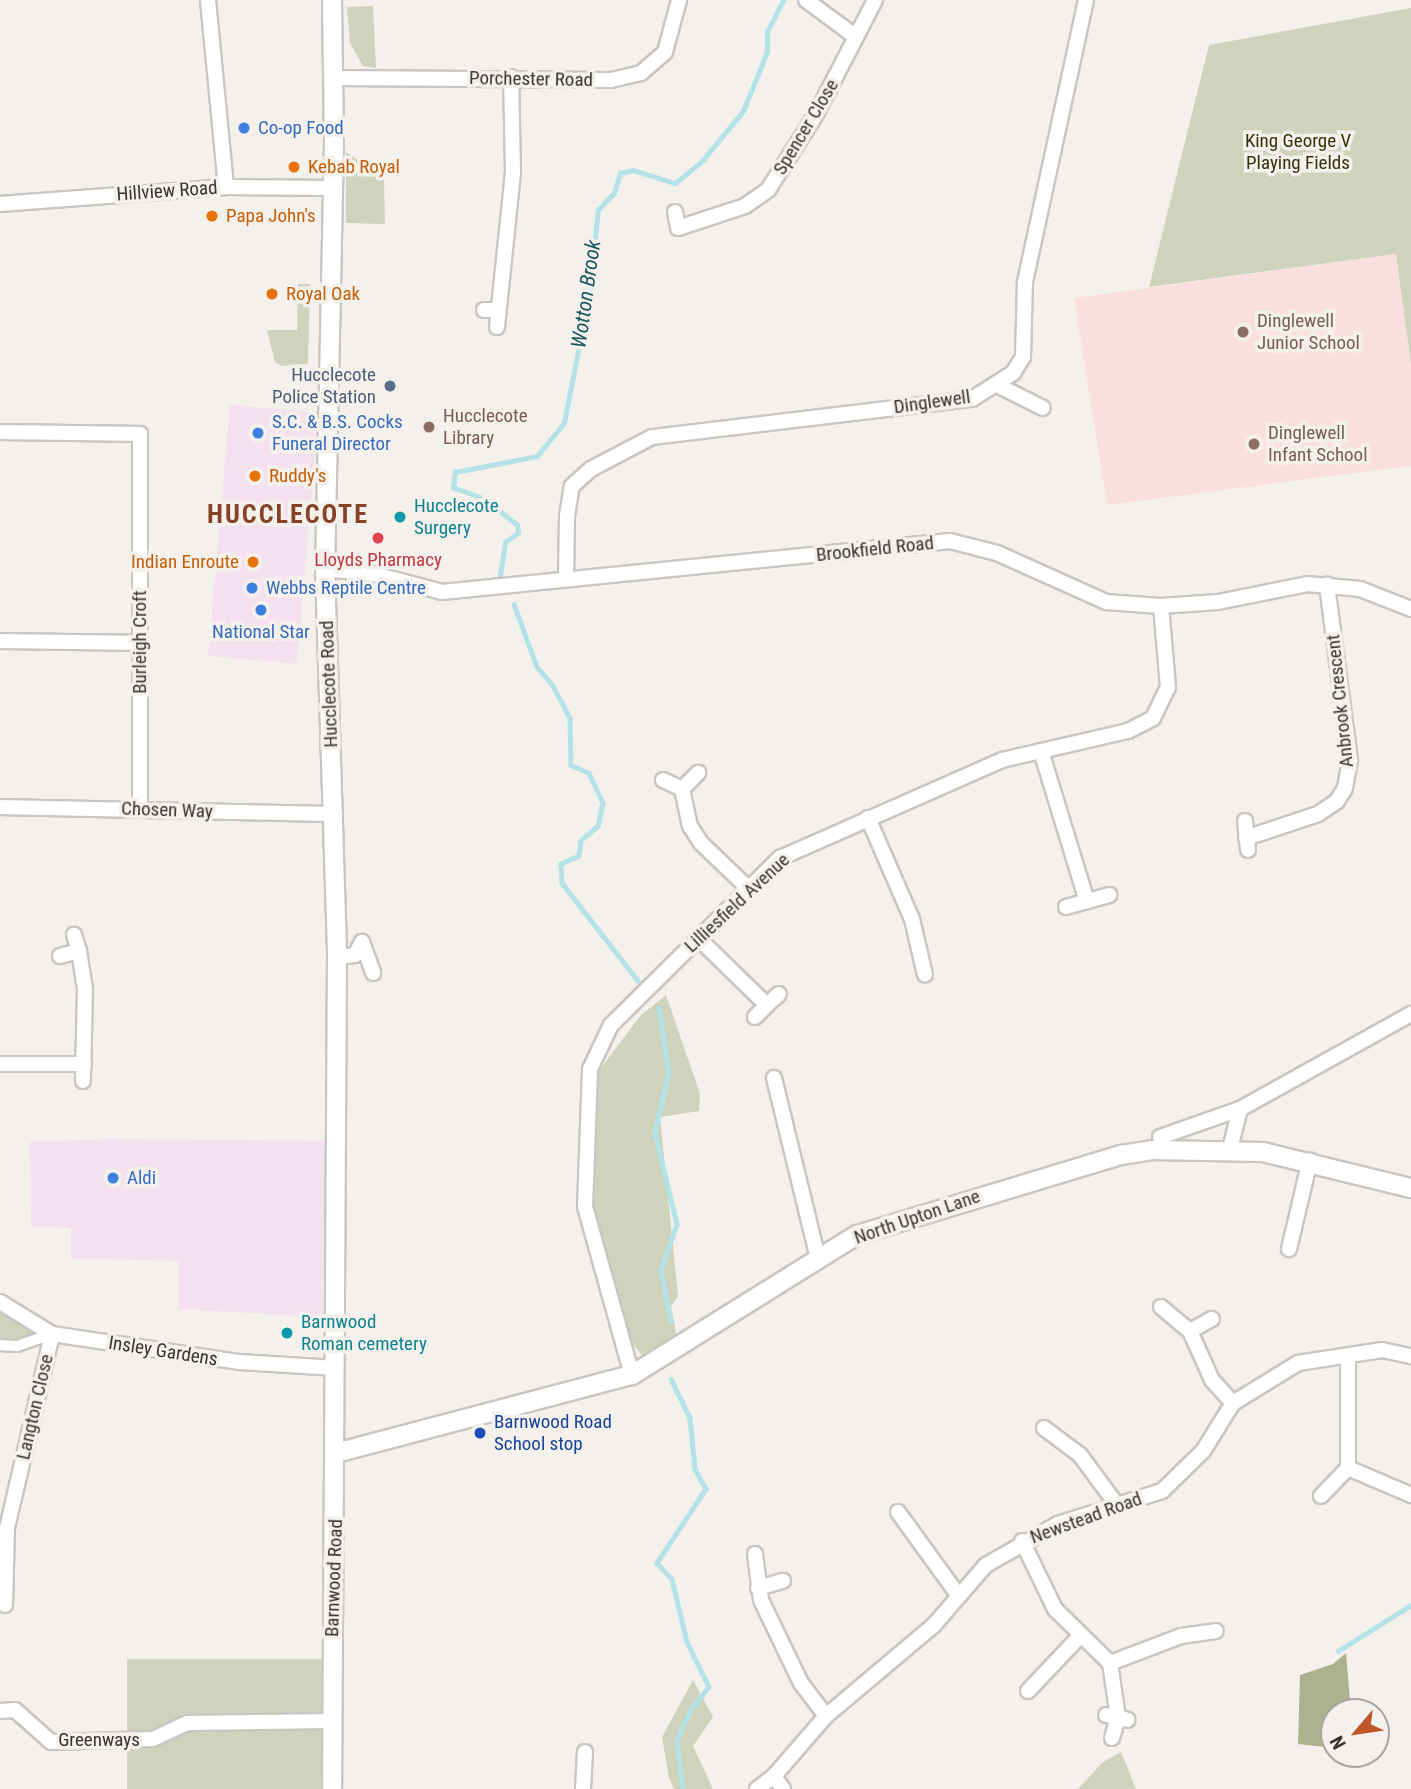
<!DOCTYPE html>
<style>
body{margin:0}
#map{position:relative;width:1411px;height:1789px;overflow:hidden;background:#f4f0ec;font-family:"Roboto Condensed",sans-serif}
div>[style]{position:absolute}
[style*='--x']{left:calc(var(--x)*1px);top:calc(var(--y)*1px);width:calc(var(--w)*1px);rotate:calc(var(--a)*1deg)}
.commercial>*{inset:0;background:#f4e0ef;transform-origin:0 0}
.education>*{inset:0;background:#fadfdf}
.green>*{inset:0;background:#cfd3bc;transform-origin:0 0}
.forest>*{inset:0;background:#acb18f}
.stream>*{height:4.5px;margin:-2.25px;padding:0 2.25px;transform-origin:2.25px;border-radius:2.25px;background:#b4e2e7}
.roads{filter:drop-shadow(2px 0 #cac6c2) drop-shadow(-2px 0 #cac6c2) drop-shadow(0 2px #cac6c2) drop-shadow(0 -2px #cac6c2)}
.pedestrian>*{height:10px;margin:-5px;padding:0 5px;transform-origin:5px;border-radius:5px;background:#fff}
.minor>*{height:14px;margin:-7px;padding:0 7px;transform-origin:7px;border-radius:7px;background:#fff}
.tertiary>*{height:18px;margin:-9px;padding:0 9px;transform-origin:9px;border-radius:9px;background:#fff}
.dots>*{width:19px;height:19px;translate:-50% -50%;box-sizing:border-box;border:4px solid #f4f0ec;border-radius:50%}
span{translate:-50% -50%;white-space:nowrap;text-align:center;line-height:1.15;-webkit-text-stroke:7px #f4f0ec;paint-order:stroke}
.street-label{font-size:19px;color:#373534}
.shop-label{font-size:19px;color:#366cbe}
.left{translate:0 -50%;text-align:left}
.park-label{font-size:19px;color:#303509}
.food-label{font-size:19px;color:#c56008}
.right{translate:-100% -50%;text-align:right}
.education-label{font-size:19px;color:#785e54}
.service-label{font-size:19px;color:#4e5e75}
.culture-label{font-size:19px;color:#0d838f}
.health-label{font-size:19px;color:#be3a42}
.transit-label{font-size:19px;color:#164399}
.water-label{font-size:21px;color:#17575d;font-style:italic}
.district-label{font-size:26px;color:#854226;font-weight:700;letter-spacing:2px}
.north{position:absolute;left:1320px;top:1698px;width:70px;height:70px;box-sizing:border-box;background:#f4f0ec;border:2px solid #a8a5a2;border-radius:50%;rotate:241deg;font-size:19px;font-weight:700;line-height:28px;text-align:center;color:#373534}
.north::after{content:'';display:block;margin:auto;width:24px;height:32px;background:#bd5729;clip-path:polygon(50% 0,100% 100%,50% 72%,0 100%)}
</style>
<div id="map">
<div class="commercial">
<div style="left:230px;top:405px;width:89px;height:252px;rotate:5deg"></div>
<div style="clip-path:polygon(110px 1139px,328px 1141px,323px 1317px,178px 1309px,179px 1261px,71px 1258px,71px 1228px,31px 1226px,30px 1142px)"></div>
</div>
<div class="education">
<div style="clip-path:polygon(1396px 254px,1411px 365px,1411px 466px,1107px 505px,1074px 298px)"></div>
</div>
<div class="green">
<div style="clip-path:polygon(373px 6px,376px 68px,363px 66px,350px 43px,347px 7px)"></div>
<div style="clip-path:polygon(1411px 8px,1411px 365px,1396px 254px,1149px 287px,1209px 45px)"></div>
<div style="clip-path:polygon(346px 152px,384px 177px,385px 224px,346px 223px)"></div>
<div style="clip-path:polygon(298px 284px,310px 284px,308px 364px,282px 366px,275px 362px,267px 330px,297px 330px)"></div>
<div style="clip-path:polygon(666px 995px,700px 1094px,699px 1111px,660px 1117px,678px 1296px,671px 1306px,678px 1343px,647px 1361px,625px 1335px,593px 1212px,598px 1072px,641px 1015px)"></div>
<div style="clip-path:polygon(0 1301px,52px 1334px,0 1345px)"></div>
<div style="left:323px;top:1659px;width:130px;height:196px;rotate:90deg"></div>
<div style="clip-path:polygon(693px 1680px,713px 1717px,693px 1746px,713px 1789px,674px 1789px,669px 1778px,662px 1737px)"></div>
<div style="clip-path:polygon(1121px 1752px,1136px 1789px,1078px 1789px,1103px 1762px)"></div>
</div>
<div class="forest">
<div style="clip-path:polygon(1346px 1653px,1351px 1712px,1334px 1712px,1334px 1748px,1298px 1744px,1300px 1675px,1333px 1664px)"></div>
</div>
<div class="stream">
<div style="--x:500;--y:575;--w:33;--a:-81"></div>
<div style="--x:505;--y:542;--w:16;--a:-35"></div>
<div style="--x:518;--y:533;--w:8;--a:-97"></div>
<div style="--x:517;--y:525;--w:42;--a:-141.8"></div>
<div style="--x:484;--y:499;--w:33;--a:-160"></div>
<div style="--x:453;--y:488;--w:16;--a:-83"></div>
<div style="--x:455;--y:472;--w:84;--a:-11"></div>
<div style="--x:537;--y:456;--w:43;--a:-50.7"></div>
<div style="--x:564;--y:423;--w:125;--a:-79"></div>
<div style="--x:588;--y:300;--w:91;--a:-83.7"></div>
<div style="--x:598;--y:210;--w:23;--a:-47"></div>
<div style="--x:614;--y:193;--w:21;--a:-73"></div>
<div style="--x:620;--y:173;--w:13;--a:-13"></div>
<div style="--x:633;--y:170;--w:44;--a:17.2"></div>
<div style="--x:675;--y:183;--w:35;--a:-39"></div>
<div style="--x:702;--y:161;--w:65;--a:-50.6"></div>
<div style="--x:743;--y:111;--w:64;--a:-67.9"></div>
<div style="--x:767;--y:52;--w:20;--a:-90"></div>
<div style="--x:767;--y:32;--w:35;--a:-63"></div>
<div style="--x:514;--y:604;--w:67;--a:69.9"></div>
<div style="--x:537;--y:667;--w:23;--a:49"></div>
<div style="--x:552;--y:684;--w:38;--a:62"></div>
<div style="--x:570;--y:718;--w:47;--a:88.8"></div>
<div style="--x:571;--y:765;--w:20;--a:24"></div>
<div style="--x:589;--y:773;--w:33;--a:65"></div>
<div style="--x:603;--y:803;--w:24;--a:102"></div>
<div style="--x:598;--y:826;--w:23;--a:139"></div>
<div style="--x:581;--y:841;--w:15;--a:98"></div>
<div style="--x:579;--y:856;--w:20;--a:156"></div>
<div style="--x:561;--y:864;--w:19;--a:87"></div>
<div style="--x:562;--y:883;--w:125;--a:52.1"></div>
<div style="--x:659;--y:1008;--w:66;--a:81.3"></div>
<div style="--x:669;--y:1073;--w:61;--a:103.3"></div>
<div style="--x:655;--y:1132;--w:95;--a:76.6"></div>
<div style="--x:677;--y:1224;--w:49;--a:109.2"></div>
<div style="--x:661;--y:1270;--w:52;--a:78.9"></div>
<div style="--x:671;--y:1379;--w:43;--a:64"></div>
<div style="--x:690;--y:1418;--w:51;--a:84.4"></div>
<div style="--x:695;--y:1469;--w:23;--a:61"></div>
<div style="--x:706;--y:1489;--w:89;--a:123.5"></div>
<div style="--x:657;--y:1563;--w:22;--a:47"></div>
<div style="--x:672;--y:1579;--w:65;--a:76.6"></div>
<div style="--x:687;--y:1642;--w:50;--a:63.9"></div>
<div style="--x:709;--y:1687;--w:27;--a:129"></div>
<div style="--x:692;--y:1708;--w:35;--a:115"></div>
<div style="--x:677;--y:1740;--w:49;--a:83"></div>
<div style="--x:1338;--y:1651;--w:86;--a:-32.2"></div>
</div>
<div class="roads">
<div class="pedestrian">
<div style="--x:0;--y:1345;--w:17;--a:3"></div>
<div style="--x:17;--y:1346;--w:37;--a:-19"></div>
</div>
<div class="minor">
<div style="--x:208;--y:0;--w:188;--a:84.5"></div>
<div style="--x:856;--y:37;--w:42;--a:-62.8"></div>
<div style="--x:334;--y:78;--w:277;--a:0.4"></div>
<div style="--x:611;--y:80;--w:31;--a:-13"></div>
<div style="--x:641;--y:73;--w:32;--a:-41"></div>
<div style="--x:665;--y:52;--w:54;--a:-74.9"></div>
<div style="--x:0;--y:204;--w:227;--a:-4.3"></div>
<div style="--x:226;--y:187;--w:107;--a:0.5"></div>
<div style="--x:675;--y:212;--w:16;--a:79"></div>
<div style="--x:678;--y:228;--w:71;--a:-18.2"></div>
<div style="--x:745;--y:206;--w:28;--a:-35"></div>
<div style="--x:768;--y:190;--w:90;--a:-57.7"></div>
<div style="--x:816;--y:114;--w:87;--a:-62.5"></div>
<div style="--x:856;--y:37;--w:62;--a:-143.5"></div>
<div style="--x:484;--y:310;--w:14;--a:0"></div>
<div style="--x:497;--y:327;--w:157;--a:-84.1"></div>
<div style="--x:513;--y:171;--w:94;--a:-91.2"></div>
<div style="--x:997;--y:385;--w:51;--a:26.6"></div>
<div style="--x:0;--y:432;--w:140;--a:0.8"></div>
<div style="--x:140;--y:434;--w:374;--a:90"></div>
<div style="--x:325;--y:569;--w:49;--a:5.8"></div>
<div style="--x:374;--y:574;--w:70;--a:14.8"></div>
<div style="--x:442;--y:592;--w:511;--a:-5.73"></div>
<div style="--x:950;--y:541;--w:49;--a:14.3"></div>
<div style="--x:997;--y:553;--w:120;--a:24.2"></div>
<div style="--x:1106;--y:602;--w:55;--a:4.2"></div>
<div style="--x:1161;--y:606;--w:57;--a:-4"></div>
<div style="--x:1218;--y:602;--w:91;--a:-11.4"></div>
<div style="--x:1307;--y:584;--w:53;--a:5.4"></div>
<div style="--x:1360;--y:589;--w:55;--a:21.4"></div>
<div style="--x:566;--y:579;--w:63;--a:-89.1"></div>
<div style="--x:567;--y:516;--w:30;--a:-81"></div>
<div style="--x:572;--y:486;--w:25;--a:-42"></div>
<div style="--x:591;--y:469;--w:69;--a:-27.7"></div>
<div style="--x:652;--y:437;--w:322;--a:-6.8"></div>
<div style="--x:972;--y:399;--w:49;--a:-32.4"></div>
<div style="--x:1013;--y:373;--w:19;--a:-58"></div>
<div style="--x:1023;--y:357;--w:75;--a:-88.5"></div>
<div style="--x:1025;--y:282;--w:289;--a:-77.8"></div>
<div style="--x:0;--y:641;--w:140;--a:0.8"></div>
<div style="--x:1041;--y:751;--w:157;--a:73"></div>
<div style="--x:663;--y:780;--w:21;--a:25"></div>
<div style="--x:682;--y:789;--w:38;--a:78"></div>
<div style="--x:690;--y:826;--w:20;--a:57"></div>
<div style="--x:701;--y:843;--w:65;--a:43.8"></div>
<div style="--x:682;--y:789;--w:23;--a:-45"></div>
<div style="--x:0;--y:807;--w:335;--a:1.2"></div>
<div style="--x:868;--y:818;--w:110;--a:66.5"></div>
<div style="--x:912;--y:919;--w:57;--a:76.9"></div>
<div style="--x:1245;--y:821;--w:29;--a:84"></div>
<div style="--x:1246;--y:838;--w:76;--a:-18.4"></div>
<div style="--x:1318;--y:814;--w:23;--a:-34"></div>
<div style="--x:1337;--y:801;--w:15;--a:-58"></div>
<div style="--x:1345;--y:788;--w:28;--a:-80"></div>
<div style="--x:1350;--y:760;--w:177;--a:-97.5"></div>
<div style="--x:1066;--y:907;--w:45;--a:-15.6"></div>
<div style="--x:698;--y:938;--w:96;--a:44.2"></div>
<div style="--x:767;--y:1005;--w:17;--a:135"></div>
<div style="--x:79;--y:951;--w:39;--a:81"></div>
<div style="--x:85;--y:990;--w:91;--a:91.3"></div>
<div style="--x:60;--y:956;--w:20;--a:-15"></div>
<div style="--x:79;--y:951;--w:17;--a:-107"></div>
<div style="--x:337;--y:957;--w:18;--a:-6"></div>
<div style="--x:355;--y:955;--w:15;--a:-62"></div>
<div style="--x:362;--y:942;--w:33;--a:70"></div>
<div style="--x:767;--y:1005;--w:16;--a:-43"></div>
<div style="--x:0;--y:1064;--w:84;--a:0"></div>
<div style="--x:774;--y:1078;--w:186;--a:76.3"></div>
<div style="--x:1160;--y:1137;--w:85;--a:-19.3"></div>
<div style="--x:1230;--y:1149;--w:41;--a:-76"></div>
<div style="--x:1240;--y:1109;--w:196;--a:-29.1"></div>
<div style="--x:1289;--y:1249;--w:91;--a:-76.7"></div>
<div style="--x:0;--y:1302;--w:61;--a:31.6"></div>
<div style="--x:52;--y:1334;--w:190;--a:8.5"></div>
<div style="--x:240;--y:1362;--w:96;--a:3.6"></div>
<div style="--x:1161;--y:1307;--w:38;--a:40"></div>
<div style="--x:1190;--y:1331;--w:54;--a:65.8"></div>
<div style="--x:1212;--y:1380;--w:31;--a:48"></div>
<div style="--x:1190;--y:1331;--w:25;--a:-29"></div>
<div style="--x:1348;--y:1356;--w:112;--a:90"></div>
<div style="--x:1348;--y:1468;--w:69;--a:23.2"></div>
<div style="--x:632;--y:1375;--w:174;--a:-105.6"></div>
<div style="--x:585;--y:1207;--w:138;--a:-87.9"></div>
<div style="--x:590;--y:1069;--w:49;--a:-64.5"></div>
<div style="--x:611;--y:1025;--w:238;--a:-44.7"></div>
<div style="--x:780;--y:858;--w:243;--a:-23.8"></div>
<div style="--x:1002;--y:760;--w:129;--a:-13"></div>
<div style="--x:1128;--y:731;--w:28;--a:-27"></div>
<div style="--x:1153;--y:718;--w:34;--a:-64"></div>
<div style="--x:1168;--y:687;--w:81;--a:-94.9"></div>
<div style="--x:1044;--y:1428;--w:45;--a:36.9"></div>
<div style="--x:1080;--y:1455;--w:62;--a:53.5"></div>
<div style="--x:1321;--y:1496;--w:39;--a:-46"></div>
<div style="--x:898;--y:1512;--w:102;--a:54.1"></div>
<div style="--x:1022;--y:1541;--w:76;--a:64.1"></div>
<div style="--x:1055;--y:1609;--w:77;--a:44.5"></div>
<div style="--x:1110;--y:1663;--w:55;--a:81.6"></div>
<div style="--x:1118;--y:1717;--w:12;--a:-171"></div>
<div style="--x:755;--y:1554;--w:46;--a:82.6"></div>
<div style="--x:761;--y:1600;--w:92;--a:64.3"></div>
<div style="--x:801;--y:1683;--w:41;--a:52.9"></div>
<div style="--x:758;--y:1588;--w:26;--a:-16"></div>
<div style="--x:5;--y:1605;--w:77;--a:-88.5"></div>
<div style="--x:7;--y:1528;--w:199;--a:-76.9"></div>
<div style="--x:1110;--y:1663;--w:76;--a:-20.8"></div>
<div style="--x:1181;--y:1636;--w:35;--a:-8"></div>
<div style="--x:1028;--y:1691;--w:74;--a:-46.6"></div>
<div style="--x:0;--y:1711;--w:15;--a:-4"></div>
<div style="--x:15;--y:1710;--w:48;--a:41.6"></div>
<div style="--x:51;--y:1742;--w:102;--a:-1.7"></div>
<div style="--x:153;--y:1739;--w:38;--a:-25"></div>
<div style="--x:188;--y:1723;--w:143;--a:-0.8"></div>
<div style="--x:1112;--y:1738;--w:22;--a:-74"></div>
<div style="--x:1118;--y:1717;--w:10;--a:17"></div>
<div style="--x:583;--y:1789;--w:37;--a:-87"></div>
<div style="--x:757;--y:1789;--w:21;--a:-37"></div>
<div style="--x:783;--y:1789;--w:16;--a:-125"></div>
<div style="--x:774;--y:1776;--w:79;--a:-49.1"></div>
<div style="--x:826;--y:1716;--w:141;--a:-40.1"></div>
<div style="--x:934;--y:1625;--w:79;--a:-49.1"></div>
<div style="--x:986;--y:1565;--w:83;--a:-29.7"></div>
<div style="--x:1058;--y:1524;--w:109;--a:-17.6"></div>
<div style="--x:1162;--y:1491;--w:57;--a:-44.3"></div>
<div style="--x:1203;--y:1451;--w:57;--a:-58"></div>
<div style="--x:1233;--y:1403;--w:76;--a:-31.6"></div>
<div style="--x:1298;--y:1363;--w:85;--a:-8.8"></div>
<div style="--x:1382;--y:1350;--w:30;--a:12"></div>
</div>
<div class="tertiary">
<div style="--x:332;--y:0;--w:143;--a:89.2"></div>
<div style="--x:334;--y:143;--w:426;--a:91.2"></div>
<div style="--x:325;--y:569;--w:388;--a:88.2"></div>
<div style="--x:337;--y:957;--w:832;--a:90.34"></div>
<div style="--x:336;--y:1453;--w:306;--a:-14.8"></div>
<div style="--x:632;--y:1375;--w:265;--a:-31.9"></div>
<div style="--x:857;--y:1235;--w:276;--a:-16.9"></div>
<div style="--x:1121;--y:1155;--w:30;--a:-9"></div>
<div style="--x:1151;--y:1150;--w:112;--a:1"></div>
<div style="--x:1263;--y:1152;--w:152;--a:13.7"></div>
</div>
</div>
<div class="dots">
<div style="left:244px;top:128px;background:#3f7fe0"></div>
<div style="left:294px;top:167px;background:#e8710a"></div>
<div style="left:212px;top:216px;background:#e8710a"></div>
<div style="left:272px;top:294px;background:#e8710a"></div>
<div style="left:1243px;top:332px;background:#8d6e63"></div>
<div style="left:390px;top:386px;background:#5c6f8a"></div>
<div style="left:429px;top:427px;background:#8d6e63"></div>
<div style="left:258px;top:433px;background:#3f7fe0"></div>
<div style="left:1254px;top:444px;background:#8d6e63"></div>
<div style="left:255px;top:476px;background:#e8710a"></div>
<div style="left:400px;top:517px;background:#0f9aa8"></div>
<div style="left:378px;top:538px;background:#e0444e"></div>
<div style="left:253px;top:562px;background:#e8710a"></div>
<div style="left:252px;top:588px;background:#3f7fe0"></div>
<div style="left:261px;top:610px;background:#3f7fe0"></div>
<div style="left:113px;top:1178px;background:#3f7fe0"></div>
<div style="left:287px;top:1333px;background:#0f9aa8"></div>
<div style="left:480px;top:1433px;background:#1a4fb4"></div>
</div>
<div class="street-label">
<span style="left:531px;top:79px;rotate:1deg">Porchester Road</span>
<span style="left:806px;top:127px;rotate:-59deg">Spencer Close</span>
<span style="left:167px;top:191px;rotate:-4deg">Hillview Road</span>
<span style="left:932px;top:402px;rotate:-8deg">Dinglewell</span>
<span style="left:875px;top:549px;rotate:-6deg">Brookfield Road</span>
<span style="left:140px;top:642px;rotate:-90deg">Burleigh Croft</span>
<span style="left:329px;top:684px;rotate:-92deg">Hucclecote Road</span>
<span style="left:1340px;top:701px;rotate:-96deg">Anbrook Crescent</span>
<span style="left:167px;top:810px;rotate:2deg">Chosen Way</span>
<span style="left:737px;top:903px;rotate:-43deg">Lilliesfield Avenue</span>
<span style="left:917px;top:1217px;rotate:-19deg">North Upton Lane</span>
<span style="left:163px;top:1351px;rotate:9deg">Insley Gardens</span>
<span style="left:35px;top:1407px;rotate:-77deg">Langton Close</span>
<span style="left:1086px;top:1518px;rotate:-20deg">Newstead Road</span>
<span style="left:334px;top:1578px;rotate:-88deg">Barnwood Road</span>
<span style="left:99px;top:1740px">Greenways</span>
</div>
<div class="shop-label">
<span class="left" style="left:258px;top:128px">Co-op Food</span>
<span class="left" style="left:272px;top:433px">S.C. &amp; B.S. Cocks<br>Funeral Director</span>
<span class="left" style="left:266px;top:588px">Webbs Reptile Centre</span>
<span style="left:261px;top:632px">National Star</span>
<span class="left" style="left:127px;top:1178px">Aldi</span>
</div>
<div class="park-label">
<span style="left:1298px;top:152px">King George V<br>Playing Fields</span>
</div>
<div class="food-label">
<span class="left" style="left:308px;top:167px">Kebab Royal</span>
<span class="left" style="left:226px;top:216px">Papa John's</span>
<span class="left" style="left:286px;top:294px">Royal Oak</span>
<span class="left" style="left:269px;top:476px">Ruddy's</span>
<span class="right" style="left:239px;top:562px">Indian Enroute</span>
</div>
<div class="education-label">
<span class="left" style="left:1257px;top:332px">Dinglewell<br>Junior School</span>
<span class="left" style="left:443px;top:427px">Hucclecote<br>Library</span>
<span class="left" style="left:1268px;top:444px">Dinglewell<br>Infant School</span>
</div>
<div class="service-label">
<span class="right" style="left:376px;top:386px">Hucclecote<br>Police Station</span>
</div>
<div class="culture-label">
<span class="left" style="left:414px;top:517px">Hucclecote<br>Surgery</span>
<span class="left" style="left:301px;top:1333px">Barnwood<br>Roman cemetery</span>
</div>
<div class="health-label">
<span style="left:378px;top:560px">Lloyds Pharmacy</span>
</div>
<div class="transit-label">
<span class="left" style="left:494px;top:1433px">Barnwood Road<br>School stop</span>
</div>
<div class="water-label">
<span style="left:586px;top:294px;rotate:-82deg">Wotton Brook</span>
</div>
<div class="district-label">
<span style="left:288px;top:515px">HUCCLECOTE</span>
</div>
<div class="north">N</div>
</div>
